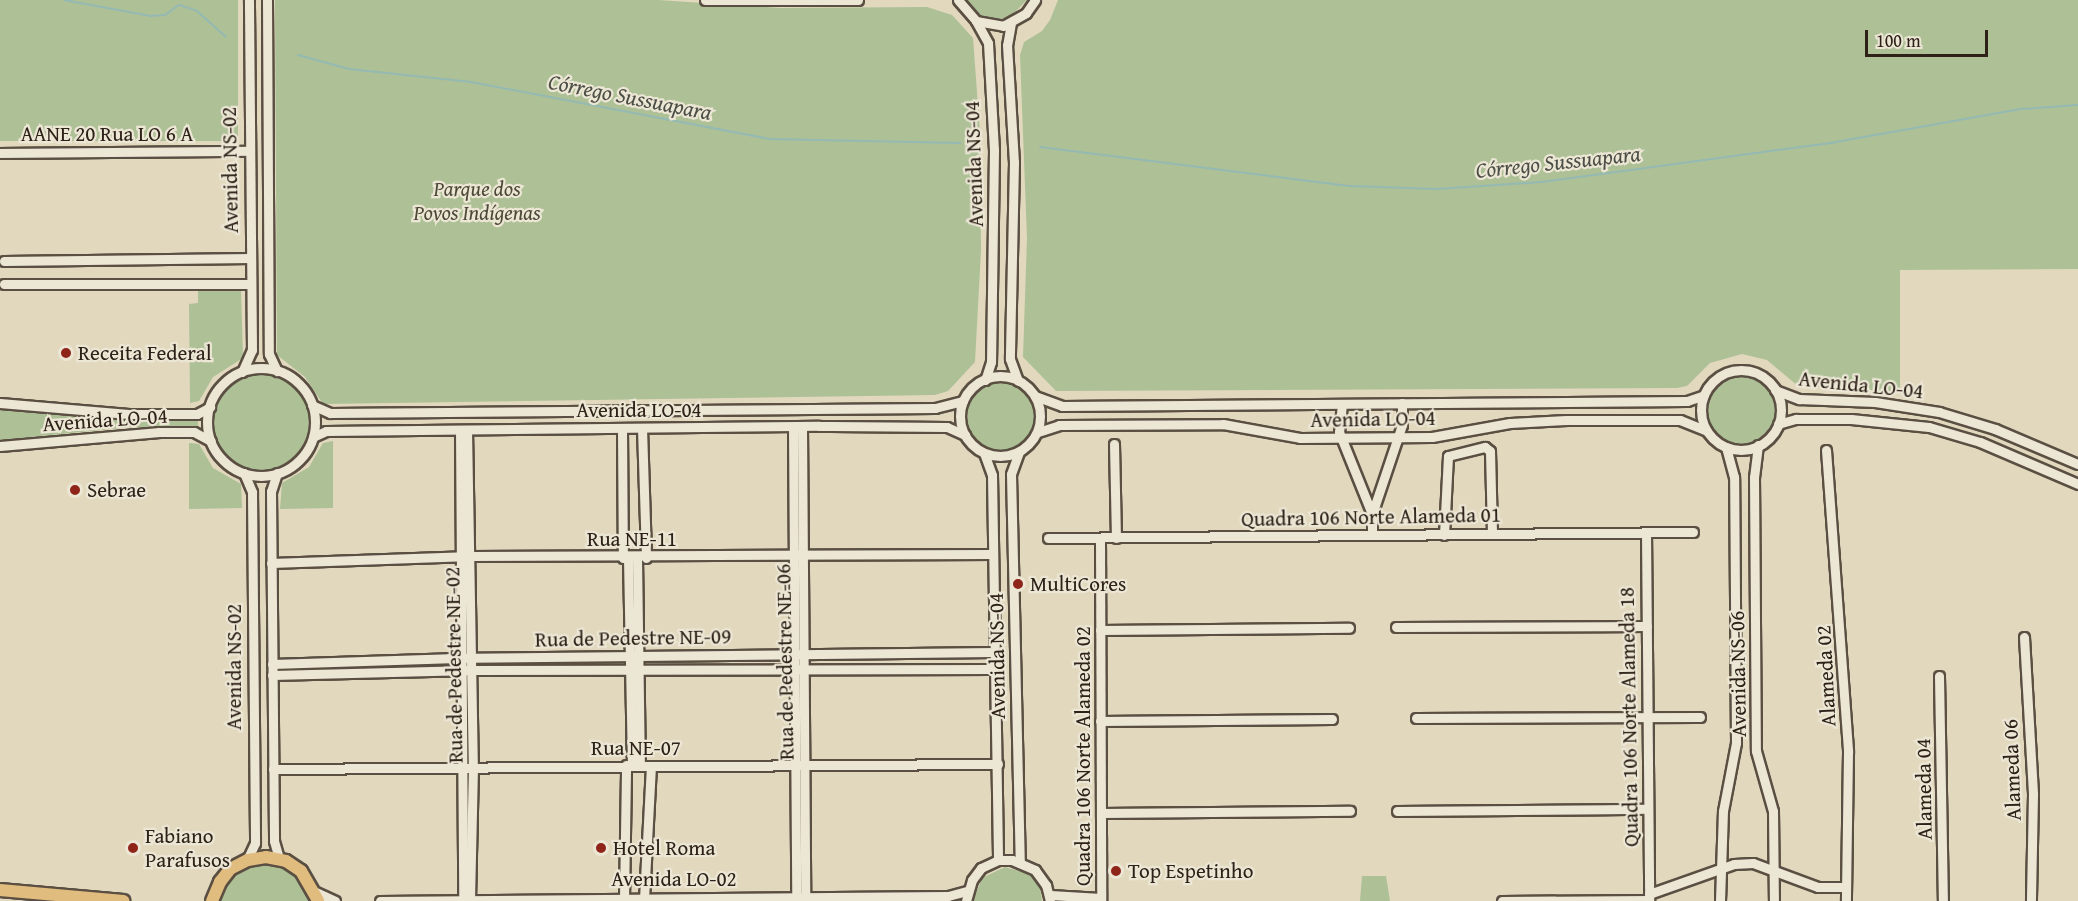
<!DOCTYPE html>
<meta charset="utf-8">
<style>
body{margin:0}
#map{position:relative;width:2078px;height:901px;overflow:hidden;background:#e2d8be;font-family:"Gentium Book Plus",serif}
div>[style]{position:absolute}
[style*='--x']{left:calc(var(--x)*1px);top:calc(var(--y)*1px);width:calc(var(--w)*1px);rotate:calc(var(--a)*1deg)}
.green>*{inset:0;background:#adc096;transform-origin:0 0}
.round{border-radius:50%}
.stream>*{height:2px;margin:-1px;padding:0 1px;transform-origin:1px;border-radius:1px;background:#95b9b3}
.roads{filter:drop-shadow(2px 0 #5a4f42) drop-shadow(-2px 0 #5a4f42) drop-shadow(0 2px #5a4f42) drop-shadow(0 -2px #5a4f42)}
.minor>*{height:9px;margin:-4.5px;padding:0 4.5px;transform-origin:4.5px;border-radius:4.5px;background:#ece6d5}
.minor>.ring{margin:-4.5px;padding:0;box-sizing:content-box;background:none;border:9px solid #ece6d5;border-radius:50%}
.major>*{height:12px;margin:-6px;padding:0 6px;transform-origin:6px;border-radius:6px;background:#e1bc7f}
.dots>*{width:16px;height:16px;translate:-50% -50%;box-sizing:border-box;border:3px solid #ece6d5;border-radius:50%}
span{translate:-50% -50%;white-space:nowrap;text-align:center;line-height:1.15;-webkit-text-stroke:4.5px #ece6d5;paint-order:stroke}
.street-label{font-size:21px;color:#2d2118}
.park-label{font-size:21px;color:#4d4938;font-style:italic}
.poi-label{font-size:21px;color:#2d2118}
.left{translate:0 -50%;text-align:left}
.water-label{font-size:22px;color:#4c4f46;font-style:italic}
.scale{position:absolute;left:1865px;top:30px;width:123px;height:27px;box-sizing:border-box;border:3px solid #2d2118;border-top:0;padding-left:8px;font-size:18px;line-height:21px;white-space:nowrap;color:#2d2118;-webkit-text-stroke:4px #ece6d5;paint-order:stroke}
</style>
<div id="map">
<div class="green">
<div style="left:0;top:0;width:238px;height:141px"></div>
<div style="clip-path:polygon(275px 0,658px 0,780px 8px,927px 7px,952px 15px,973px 38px,980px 133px,981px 251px,975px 362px,948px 391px,935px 395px,323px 404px,305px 377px,277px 355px)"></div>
<div style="clip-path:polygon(965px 0,1027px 0,1010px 17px,995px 20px,980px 16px)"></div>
<div style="clip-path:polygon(1058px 0,2078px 0,2078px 269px,1900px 270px,1900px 392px,1798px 386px,1767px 360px,1742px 354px,1710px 363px,1687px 386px,1677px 388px,1056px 391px,1023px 357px,1027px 238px,1020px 55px,1024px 42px,1042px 31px,1050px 20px)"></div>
<div style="clip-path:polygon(198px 289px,241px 290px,243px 358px,213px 377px,199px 401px,190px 403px,189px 304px,198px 303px)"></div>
<div class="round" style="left:213px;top:374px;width:96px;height:96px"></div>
<div class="round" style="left:1706px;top:375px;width:70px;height:70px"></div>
<div class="round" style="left:967px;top:382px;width:68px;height:68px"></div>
<div style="clip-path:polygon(0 410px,79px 417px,198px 419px,198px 427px,132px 427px,0 440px)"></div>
<div style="clip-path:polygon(333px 441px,333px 508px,280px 509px,282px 483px,309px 467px,323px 443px)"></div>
<div style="clip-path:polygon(189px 443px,199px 444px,213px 468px,241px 484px,242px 508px,189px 509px)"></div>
<div style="clip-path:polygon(268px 863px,293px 872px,312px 901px,217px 901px,234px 874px,250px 865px)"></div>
<div style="clip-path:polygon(1005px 867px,1029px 874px,1040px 888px,1042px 901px,973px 901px,982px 878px)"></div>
<div style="clip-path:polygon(1362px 876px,1386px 876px,1390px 901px,1360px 901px)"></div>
</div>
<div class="stream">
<div style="--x:64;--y:0;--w:87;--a:10.5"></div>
<div style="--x:150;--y:16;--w:15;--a:-4"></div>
<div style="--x:165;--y:15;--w:17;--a:-36"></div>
<div style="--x:179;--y:5;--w:19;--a:18"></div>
<div style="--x:197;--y:11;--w:39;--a:42"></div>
<div style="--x:298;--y:55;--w:53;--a:15.4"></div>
<div style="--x:349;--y:69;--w:123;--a:6.1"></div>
<div style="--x:471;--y:82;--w:303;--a:10.8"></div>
<div style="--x:769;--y:139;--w:191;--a:1.2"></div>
<div style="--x:1040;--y:147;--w:311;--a:7.2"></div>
<div style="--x:1349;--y:186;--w:88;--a:2"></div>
<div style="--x:1437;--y:189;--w:105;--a:-3.8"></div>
<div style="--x:1542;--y:182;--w:297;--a:-7.7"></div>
<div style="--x:1836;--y:142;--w:189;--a:-10.1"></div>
<div style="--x:2022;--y:109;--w:56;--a:-4.1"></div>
</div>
<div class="roads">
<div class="minor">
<div style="--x:267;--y:0;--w:354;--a:89.7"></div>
<div style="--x:269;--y:354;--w:19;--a:65"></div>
<div style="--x:705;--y:0;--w:153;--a:0"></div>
<div style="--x:958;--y:0;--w:28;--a:49"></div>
<div style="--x:976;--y:21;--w:27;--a:10"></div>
<div style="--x:1003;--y:26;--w:26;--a:-29"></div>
<div style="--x:1026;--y:13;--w:16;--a:-55"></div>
<div style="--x:976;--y:21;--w:25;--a:61"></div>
<div style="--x:988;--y:43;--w:107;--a:86.8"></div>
<div style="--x:994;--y:150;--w:212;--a:90.8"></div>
<div style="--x:991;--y:362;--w:19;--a:108"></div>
<div style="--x:1011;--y:23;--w:22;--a:100"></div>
<div style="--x:1007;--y:45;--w:117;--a:86.6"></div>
<div style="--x:1014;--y:162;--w:197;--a:91.2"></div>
<div style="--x:1010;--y:359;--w:23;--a:70"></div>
<div style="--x:0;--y:153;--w:250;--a:-0.5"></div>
<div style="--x:4;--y:261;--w:247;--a:-0.7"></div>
<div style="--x:4;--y:284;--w:247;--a:0"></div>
<div class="ring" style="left:207px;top:368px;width:99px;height:99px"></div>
<div class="ring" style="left:1701px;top:370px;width:71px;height:71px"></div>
<div style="--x:242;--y:372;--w:24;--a:-66"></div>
<div style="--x:252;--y:350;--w:350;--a:-90.5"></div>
<div class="ring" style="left:960px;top:376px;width:71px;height:71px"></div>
<div style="--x:1775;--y:390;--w:26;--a:21"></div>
<div style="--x:1799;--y:399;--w:76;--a:2.3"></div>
<div style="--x:1875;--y:402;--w:65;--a:8.9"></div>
<div style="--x:1939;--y:412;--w:59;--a:16.9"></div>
<div style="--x:1995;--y:429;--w:90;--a:22.9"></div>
<div style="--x:1035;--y:396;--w:29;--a:20"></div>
<div style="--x:1062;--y:406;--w:625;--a:-0.46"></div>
<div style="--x:1687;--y:401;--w:18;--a:-19"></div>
<div style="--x:0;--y:403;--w:129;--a:4.9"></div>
<div style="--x:129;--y:414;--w:68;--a:0"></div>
<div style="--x:197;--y:414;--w:15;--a:-28"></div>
<div style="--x:1342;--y:404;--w:28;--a:96"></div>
<div style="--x:1339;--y:432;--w:88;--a:68.1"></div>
<div style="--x:1372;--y:514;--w:21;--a:90"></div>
<div style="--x:312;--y:405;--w:20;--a:24"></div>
<div style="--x:330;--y:413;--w:605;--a:-0.47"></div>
<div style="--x:935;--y:408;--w:29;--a:-14"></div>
<div style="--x:1778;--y:424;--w:19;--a:-16"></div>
<div style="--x:1796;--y:419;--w:55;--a:0"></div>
<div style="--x:1851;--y:419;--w:78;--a:5.9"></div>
<div style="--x:1929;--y:427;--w:53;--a:16.4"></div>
<div style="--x:1980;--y:442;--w:107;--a:23.2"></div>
<div style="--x:793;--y:427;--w:470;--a:89.6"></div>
<div style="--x:802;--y:427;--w:470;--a:89.6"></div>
<div style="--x:642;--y:428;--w:130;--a:88.2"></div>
<div style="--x:622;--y:429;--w:129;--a:89.6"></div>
<div style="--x:460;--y:430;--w:470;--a:89.6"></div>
<div style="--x:467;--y:430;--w:337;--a:89"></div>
<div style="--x:473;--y:767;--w:133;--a:91.3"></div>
<div style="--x:1038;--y:432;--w:22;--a:-18"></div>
<div style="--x:1059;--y:425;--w:164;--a:-0.3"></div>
<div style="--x:1223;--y:424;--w:78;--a:10.3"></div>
<div style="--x:1300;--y:438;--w:132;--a:-0.4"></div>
<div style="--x:1432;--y:437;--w:79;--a:-10.2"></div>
<div style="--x:1510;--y:423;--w:57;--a:-3"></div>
<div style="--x:1567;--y:420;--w:113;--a:0"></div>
<div style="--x:1680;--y:420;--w:29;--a:22"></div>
<div style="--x:313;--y:437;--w:14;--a:-25"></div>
<div style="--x:326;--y:431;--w:493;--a:-0.6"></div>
<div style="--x:819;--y:426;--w:128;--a:0.4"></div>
<div style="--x:947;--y:427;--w:20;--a:24"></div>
<div style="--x:1114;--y:444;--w:94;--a:88.8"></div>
<div style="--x:1758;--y:445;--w:32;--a:97"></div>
<div style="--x:1754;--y:477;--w:274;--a:89.6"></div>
<div style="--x:1756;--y:751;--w:62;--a:74.2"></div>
<div style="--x:1773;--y:811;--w:90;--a:89.4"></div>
<div style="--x:0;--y:446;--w:160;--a:-5"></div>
<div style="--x:159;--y:432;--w:35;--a:0"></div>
<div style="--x:194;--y:432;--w:19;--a:28"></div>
<div style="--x:1826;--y:450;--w:303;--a:85.8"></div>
<div style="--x:1848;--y:752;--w:149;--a:90.8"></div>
<div style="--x:1019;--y:452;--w:23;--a:110"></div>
<div style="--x:1011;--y:474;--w:387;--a:88.7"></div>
<div style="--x:984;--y:453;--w:23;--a:70"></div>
<div style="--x:992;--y:475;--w:385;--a:89.1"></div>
<div style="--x:244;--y:473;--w:21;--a:67"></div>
<div style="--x:252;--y:492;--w:351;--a:89.5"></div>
<div style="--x:255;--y:843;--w:19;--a:115"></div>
<div style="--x:277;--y:473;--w:19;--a:108"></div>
<div style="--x:271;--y:491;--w:350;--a:89.5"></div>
<div style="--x:274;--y:841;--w:19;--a:74"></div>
<div style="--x:1372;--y:514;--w:94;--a:-71.4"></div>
<div style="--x:1402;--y:425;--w:22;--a:-90"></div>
<div style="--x:1646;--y:532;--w:369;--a:89.5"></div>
<div style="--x:1444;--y:535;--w:79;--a:-87.1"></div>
<div style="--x:1448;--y:456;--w:38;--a:-14"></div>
<div style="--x:1485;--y:447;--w:6;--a:39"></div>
<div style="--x:1490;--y:451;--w:83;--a:88.6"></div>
<div style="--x:1048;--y:538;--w:645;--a:-0.53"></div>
<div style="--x:1100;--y:538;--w:363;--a:89.8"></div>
<div style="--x:628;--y:558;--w:208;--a:88.9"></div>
<div style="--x:637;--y:558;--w:208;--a:89.2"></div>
<div style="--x:271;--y:563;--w:200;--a:-2"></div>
<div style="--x:471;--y:556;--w:522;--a:-0.22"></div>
<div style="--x:1396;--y:627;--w:251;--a:-0.2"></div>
<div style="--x:1100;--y:630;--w:249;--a:-0.5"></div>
<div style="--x:2024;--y:637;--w:157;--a:86.7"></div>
<div style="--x:2033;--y:794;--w:107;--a:91.1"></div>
<div style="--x:272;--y:664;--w:177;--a:-1.9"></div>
<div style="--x:449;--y:658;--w:545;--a:-0.63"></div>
<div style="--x:272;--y:675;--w:200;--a:-1.4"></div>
<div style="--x:472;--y:670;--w:522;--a:-0.11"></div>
<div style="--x:1939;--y:676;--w:225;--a:89"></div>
<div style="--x:1416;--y:718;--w:284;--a:-0.2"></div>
<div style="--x:1100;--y:721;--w:232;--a:-0.5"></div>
<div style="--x:273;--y:769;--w:725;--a:-0.4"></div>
<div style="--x:1397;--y:811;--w:251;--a:-0.5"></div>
<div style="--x:1101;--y:813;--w:249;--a:-0.5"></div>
<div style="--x:316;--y:892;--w:21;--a:25"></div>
<div style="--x:1649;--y:894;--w:90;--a:-19.4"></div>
<div style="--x:1734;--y:864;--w:19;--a:-3"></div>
<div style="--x:1753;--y:863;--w:69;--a:20.3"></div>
<div style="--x:1818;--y:887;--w:28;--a:0"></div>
<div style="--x:1050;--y:895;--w:51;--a:3.4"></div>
<div style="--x:624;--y:899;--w:134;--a:-89.1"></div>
<div style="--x:644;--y:899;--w:133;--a:-87"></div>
<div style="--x:380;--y:901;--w:568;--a:-0.5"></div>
<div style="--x:948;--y:896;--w:20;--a:-15"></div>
<div style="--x:966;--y:901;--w:22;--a:-74"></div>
<div style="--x:972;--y:880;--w:15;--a:-53"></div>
<div style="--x:981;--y:868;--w:19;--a:-25"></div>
<div style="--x:998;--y:860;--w:14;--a:0"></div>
<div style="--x:1012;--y:860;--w:25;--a:23"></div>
<div style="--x:1035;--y:870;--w:19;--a:54"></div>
<div style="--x:1046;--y:885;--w:16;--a:76"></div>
<div style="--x:1502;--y:901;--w:147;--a:-0.4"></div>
<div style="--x:1720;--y:901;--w:90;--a:-88.1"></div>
<div style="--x:1723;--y:811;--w:69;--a:-79.2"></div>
<div style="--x:1736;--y:743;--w:266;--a:-90.4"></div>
<div style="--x:1734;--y:477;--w:31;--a:-105"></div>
</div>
<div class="major">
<div style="--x:0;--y:890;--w:124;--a:5.1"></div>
<div style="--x:212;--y:901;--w:21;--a:-67"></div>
<div style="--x:220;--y:882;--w:16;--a:-52"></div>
<div style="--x:230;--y:869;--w:20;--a:-27"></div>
<div style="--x:248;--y:860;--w:18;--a:-9"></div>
<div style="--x:266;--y:857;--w:20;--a:11"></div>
<div style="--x:286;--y:861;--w:18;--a:34"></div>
<div style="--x:301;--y:871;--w:34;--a:60"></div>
</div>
</div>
<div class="dots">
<div style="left:66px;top:353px;background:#8f2418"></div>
<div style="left:75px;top:490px;background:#8f2418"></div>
<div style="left:1018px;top:584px;background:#8f2418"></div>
<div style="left:133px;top:848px;background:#8f2418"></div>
<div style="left:601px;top:848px;background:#8f2418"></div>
<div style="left:1116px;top:871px;background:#8f2418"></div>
</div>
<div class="street-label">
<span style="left:107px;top:134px">AANE 20 Rua LO 6 A</span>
<span style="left:974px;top:164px;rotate:-92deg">Avenida NS-04</span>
<span style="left:230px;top:170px;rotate:-91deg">Avenida NS-02</span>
<span style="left:1861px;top:385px;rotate:6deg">Avenida LO-04</span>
<span style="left:639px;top:410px">Avenida LO-04</span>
<span style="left:1373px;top:419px;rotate:-1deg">Avenida LO-04</span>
<span style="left:105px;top:420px;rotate:-4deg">Avenida LO-04</span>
<span style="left:1371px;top:517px;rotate:-1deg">Quadra 106 Norte Alameda 01</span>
<span style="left:632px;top:539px">Rua NE-11</span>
<span style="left:633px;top:638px;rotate:-1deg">Rua de Pedestre NE-09</span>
<span style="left:997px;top:656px;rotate:-91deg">Avenida NS-04</span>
<span style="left:785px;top:662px;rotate:-91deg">Rua de Pedestre NE-06</span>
<span style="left:454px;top:665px;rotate:-91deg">Rua de Pedestre NE-02</span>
<span style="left:234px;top:667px;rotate:-90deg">Avenida NS-02</span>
<span style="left:1738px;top:674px;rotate:-91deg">Avenida NS-06</span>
<span style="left:1826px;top:676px;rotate:-93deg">Alameda 02</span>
<span style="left:1629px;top:717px;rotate:-91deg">Quadra 106 Norte Alameda 18</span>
<span style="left:636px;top:748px">Rua NE-07</span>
<span style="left:1083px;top:756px;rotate:-90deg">Quadra 106 Norte Alameda 02</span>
<span style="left:2012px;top:770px;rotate:-92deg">Alameda 06</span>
<span style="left:1924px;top:789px;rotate:-91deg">Alameda 04</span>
<span style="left:674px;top:879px">Avenida LO-02</span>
</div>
<div class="park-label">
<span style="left:477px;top:201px">Parque dos<br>Povos Indígenas</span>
</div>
<div class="poi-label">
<span class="left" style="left:78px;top:353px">Receita Federal</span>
<span class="left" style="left:87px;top:490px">Sebrae</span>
<span class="left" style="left:1030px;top:584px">MultiCores</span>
<span class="left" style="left:145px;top:848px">Fabiano<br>Parafusos</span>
<span class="left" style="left:613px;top:848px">Hotel Roma</span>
<span class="left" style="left:1128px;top:871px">Top Espetinho</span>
</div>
<div class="water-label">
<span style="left:630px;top:97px;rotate:11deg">Córrego Sussuapara</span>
<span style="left:1558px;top:162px;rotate:-6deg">Córrego Sussuapara</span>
</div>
<div class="scale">100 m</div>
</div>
